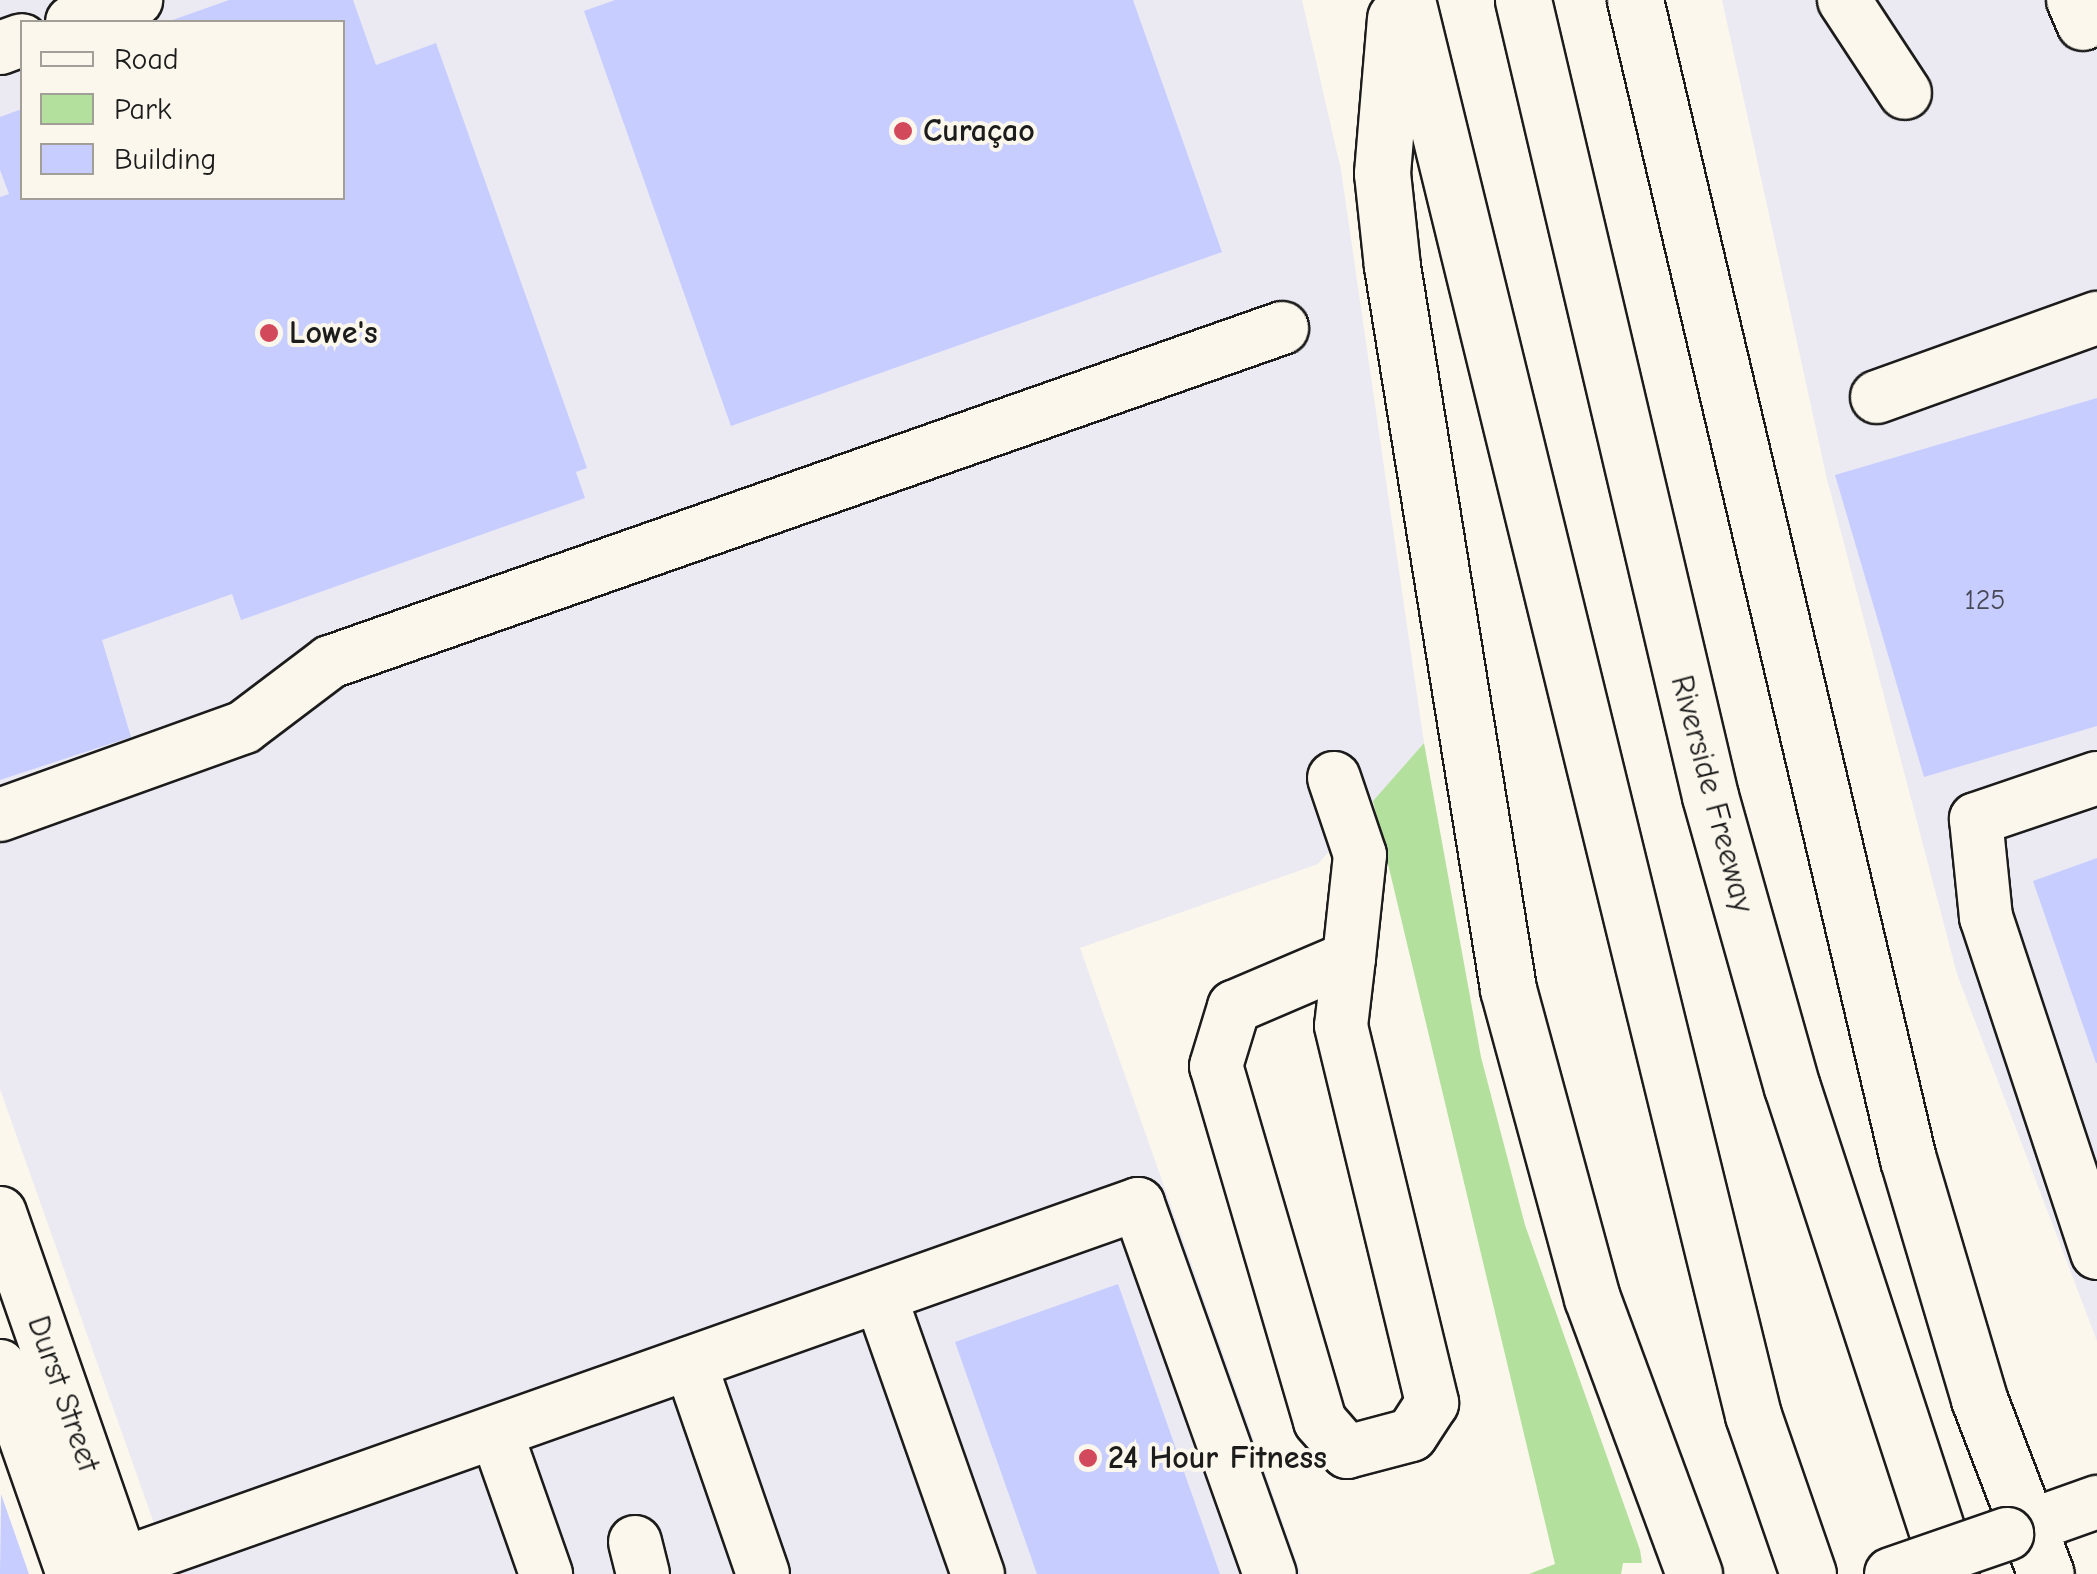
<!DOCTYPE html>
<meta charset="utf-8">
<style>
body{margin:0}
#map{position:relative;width:2097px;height:1574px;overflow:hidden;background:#fbf7ec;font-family:"Comic Neue",sans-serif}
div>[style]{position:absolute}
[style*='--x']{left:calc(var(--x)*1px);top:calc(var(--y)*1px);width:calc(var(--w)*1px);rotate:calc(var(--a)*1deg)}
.built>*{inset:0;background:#ebeaf2}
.green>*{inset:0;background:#b4e09e}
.building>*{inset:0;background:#c7cdff}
.roads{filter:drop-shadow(2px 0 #1c1c1c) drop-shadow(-2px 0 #1c1c1c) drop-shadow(0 2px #1c1c1c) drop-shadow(0 -2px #1c1c1c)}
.minor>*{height:52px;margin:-26px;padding:0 26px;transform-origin:26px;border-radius:26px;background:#fbf7ec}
.highway>*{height:55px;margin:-27.5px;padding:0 27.5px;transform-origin:27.5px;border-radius:27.5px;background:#fbf7ec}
.bridges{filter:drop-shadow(2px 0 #1c1c1c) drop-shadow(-2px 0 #1c1c1c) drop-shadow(0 2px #1c1c1c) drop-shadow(0 -2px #1c1c1c)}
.minor-bridge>*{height:52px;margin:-26px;padding:0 26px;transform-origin:26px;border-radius:26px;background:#fbf7ec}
.dots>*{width:28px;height:28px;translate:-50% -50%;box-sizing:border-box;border:5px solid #fbf7ec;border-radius:50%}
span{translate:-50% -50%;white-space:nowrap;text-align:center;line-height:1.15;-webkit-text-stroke:8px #fbf7ec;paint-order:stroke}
.number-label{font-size:28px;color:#474855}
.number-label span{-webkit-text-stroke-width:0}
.poi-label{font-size:32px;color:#1c1c1c;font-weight:700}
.left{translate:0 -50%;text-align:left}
.street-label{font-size:32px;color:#1c1c1c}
.legend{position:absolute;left:20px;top:20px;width:325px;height:180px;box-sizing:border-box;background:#fbf7ec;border:2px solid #a29f99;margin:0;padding:12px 18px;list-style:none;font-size:30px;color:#1c1c1c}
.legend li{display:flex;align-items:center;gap:20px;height:50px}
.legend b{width:50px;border:2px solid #a29f99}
</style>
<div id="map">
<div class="built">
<div style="clip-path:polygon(evenodd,0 0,1302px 0,1341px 170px,1424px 743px,1318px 864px,1080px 948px,1301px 1574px,172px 1574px,0 1089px,0 0,22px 22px,342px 22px,342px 198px,22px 198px,22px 22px)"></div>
<div style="clip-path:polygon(1722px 0,2097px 0,2097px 1341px,1957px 974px,1827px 479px)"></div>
</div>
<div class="green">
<div style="clip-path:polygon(1424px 743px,1481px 1057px,1525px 1225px,1640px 1550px,1642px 1563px,1623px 1563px,1621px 1574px,1529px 1574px,1555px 1564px,1373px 801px)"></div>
</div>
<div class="building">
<div style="clip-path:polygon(229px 0,353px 0,376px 65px,436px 43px,587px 468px,576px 472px,585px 498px,241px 620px,232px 594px,102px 640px,131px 737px,0 780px,0 197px,9px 194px,0 170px,0 117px,22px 109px,22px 198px,342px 198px,342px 22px,167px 22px)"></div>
<div style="clip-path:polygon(615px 0,1133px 0,1222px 252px,731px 426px,584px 11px)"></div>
<div style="clip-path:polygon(2097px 398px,2097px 726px,1924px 777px,1835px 475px)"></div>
<div style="clip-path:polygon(2097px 858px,2097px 1063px,2096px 1063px,2033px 881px)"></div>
<div style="clip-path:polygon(1118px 1284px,1220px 1574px,1037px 1574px,955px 1342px)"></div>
<div style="clip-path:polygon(1px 1494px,29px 1574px,0 1574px)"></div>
</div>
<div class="roads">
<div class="minor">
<div style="--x:1844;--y:0;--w:111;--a:56.7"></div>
<div style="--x:2073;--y:0;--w:26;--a:67"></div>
<div style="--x:72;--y:22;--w:68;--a:-19"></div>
<div style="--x:0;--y:48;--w:23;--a:-20"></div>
<div style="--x:1877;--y:397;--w:234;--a:-19.8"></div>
<div style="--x:1334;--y:778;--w:81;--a:71.3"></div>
<div style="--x:1360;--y:855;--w:104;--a:96.1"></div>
<div style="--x:1349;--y:958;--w:68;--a:96.7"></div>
<div style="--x:1341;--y:1026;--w:388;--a:76.4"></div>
<div style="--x:1432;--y:1403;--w:38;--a:123"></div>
<div style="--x:1411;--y:1435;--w:66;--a:165.1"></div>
<div style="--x:1347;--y:1452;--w:41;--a:-131.1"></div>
<div style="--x:1320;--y:1421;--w:370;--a:-106.3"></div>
<div style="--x:1216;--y:1066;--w:62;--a:-73"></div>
<div style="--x:1234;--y:1007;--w:125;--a:-23.1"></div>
<div style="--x:2097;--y:778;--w:128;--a:161.3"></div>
<div style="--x:1976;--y:819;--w:99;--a:84.2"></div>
<div style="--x:1986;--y:917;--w:354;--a:71.7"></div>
<div style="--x:0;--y:815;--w:259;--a:-19.8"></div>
<div style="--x:244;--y:727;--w:108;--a:-37.1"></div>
<div style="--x:330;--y:662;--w:1009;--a:-19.33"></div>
<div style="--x:0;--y:1213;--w:382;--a:70.8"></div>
<div style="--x:880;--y:1296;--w:295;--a:70.6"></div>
<div style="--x:690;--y:1363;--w:223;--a:70.9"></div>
<div style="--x:0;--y:1366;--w:220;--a:70.7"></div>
<div style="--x:496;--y:1432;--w:151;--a:70.6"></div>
<div style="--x:2007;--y:1534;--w:96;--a:-19.6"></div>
<div style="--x:635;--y:1542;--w:33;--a:76"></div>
<div style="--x:122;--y:1564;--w:1078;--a:-19.51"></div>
<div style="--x:1138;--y:1204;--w:393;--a:70.4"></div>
</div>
<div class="highway">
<div style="--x:1407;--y:0;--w:1457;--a:76.26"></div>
<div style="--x:1753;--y:1415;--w:168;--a:70.9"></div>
<div style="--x:1523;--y:0;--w:818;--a:76.78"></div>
<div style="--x:1710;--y:796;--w:302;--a:74.3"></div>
<div style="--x:1792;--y:1087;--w:512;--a:71.92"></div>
<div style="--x:1635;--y:0;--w:1191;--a:76.75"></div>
<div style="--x:1908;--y:1159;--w:250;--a:73.5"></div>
<div style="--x:1979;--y:1399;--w:187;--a:69.1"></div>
<div style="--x:1395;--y:18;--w:156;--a:94.8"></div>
<div style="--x:1382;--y:173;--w:94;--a:83.9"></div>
<div style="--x:1392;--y:266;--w:732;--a:80.88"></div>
<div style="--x:1508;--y:989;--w:320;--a:74.8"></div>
<div style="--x:1592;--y:1298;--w:294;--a:69.7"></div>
</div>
</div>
<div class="bridges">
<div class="minor-bridge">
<div style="--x:1891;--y:1574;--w:123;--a:-19"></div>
</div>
</div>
<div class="dots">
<div style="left:903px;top:131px;background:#d1495b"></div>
<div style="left:269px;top:333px;background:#d1495b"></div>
<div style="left:1088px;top:1458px;background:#d1495b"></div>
</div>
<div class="number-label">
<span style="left:1985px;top:600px">125</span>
</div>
<div class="poi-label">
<span class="left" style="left:923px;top:131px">Curaçao</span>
<span class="left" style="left:289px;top:333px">Lowe's</span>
<span class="left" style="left:1108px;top:1458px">24 Hour Fitness</span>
</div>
<div class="street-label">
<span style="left:1712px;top:794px;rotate:75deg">Riverside Freeway</span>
<span style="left:63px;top:1394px;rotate:71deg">Durst Street</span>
</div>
<ul class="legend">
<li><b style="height:12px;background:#fbf7ec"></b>Road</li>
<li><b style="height:28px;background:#b4e09e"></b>Park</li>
<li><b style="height:28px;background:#c7cdff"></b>Building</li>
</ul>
</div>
